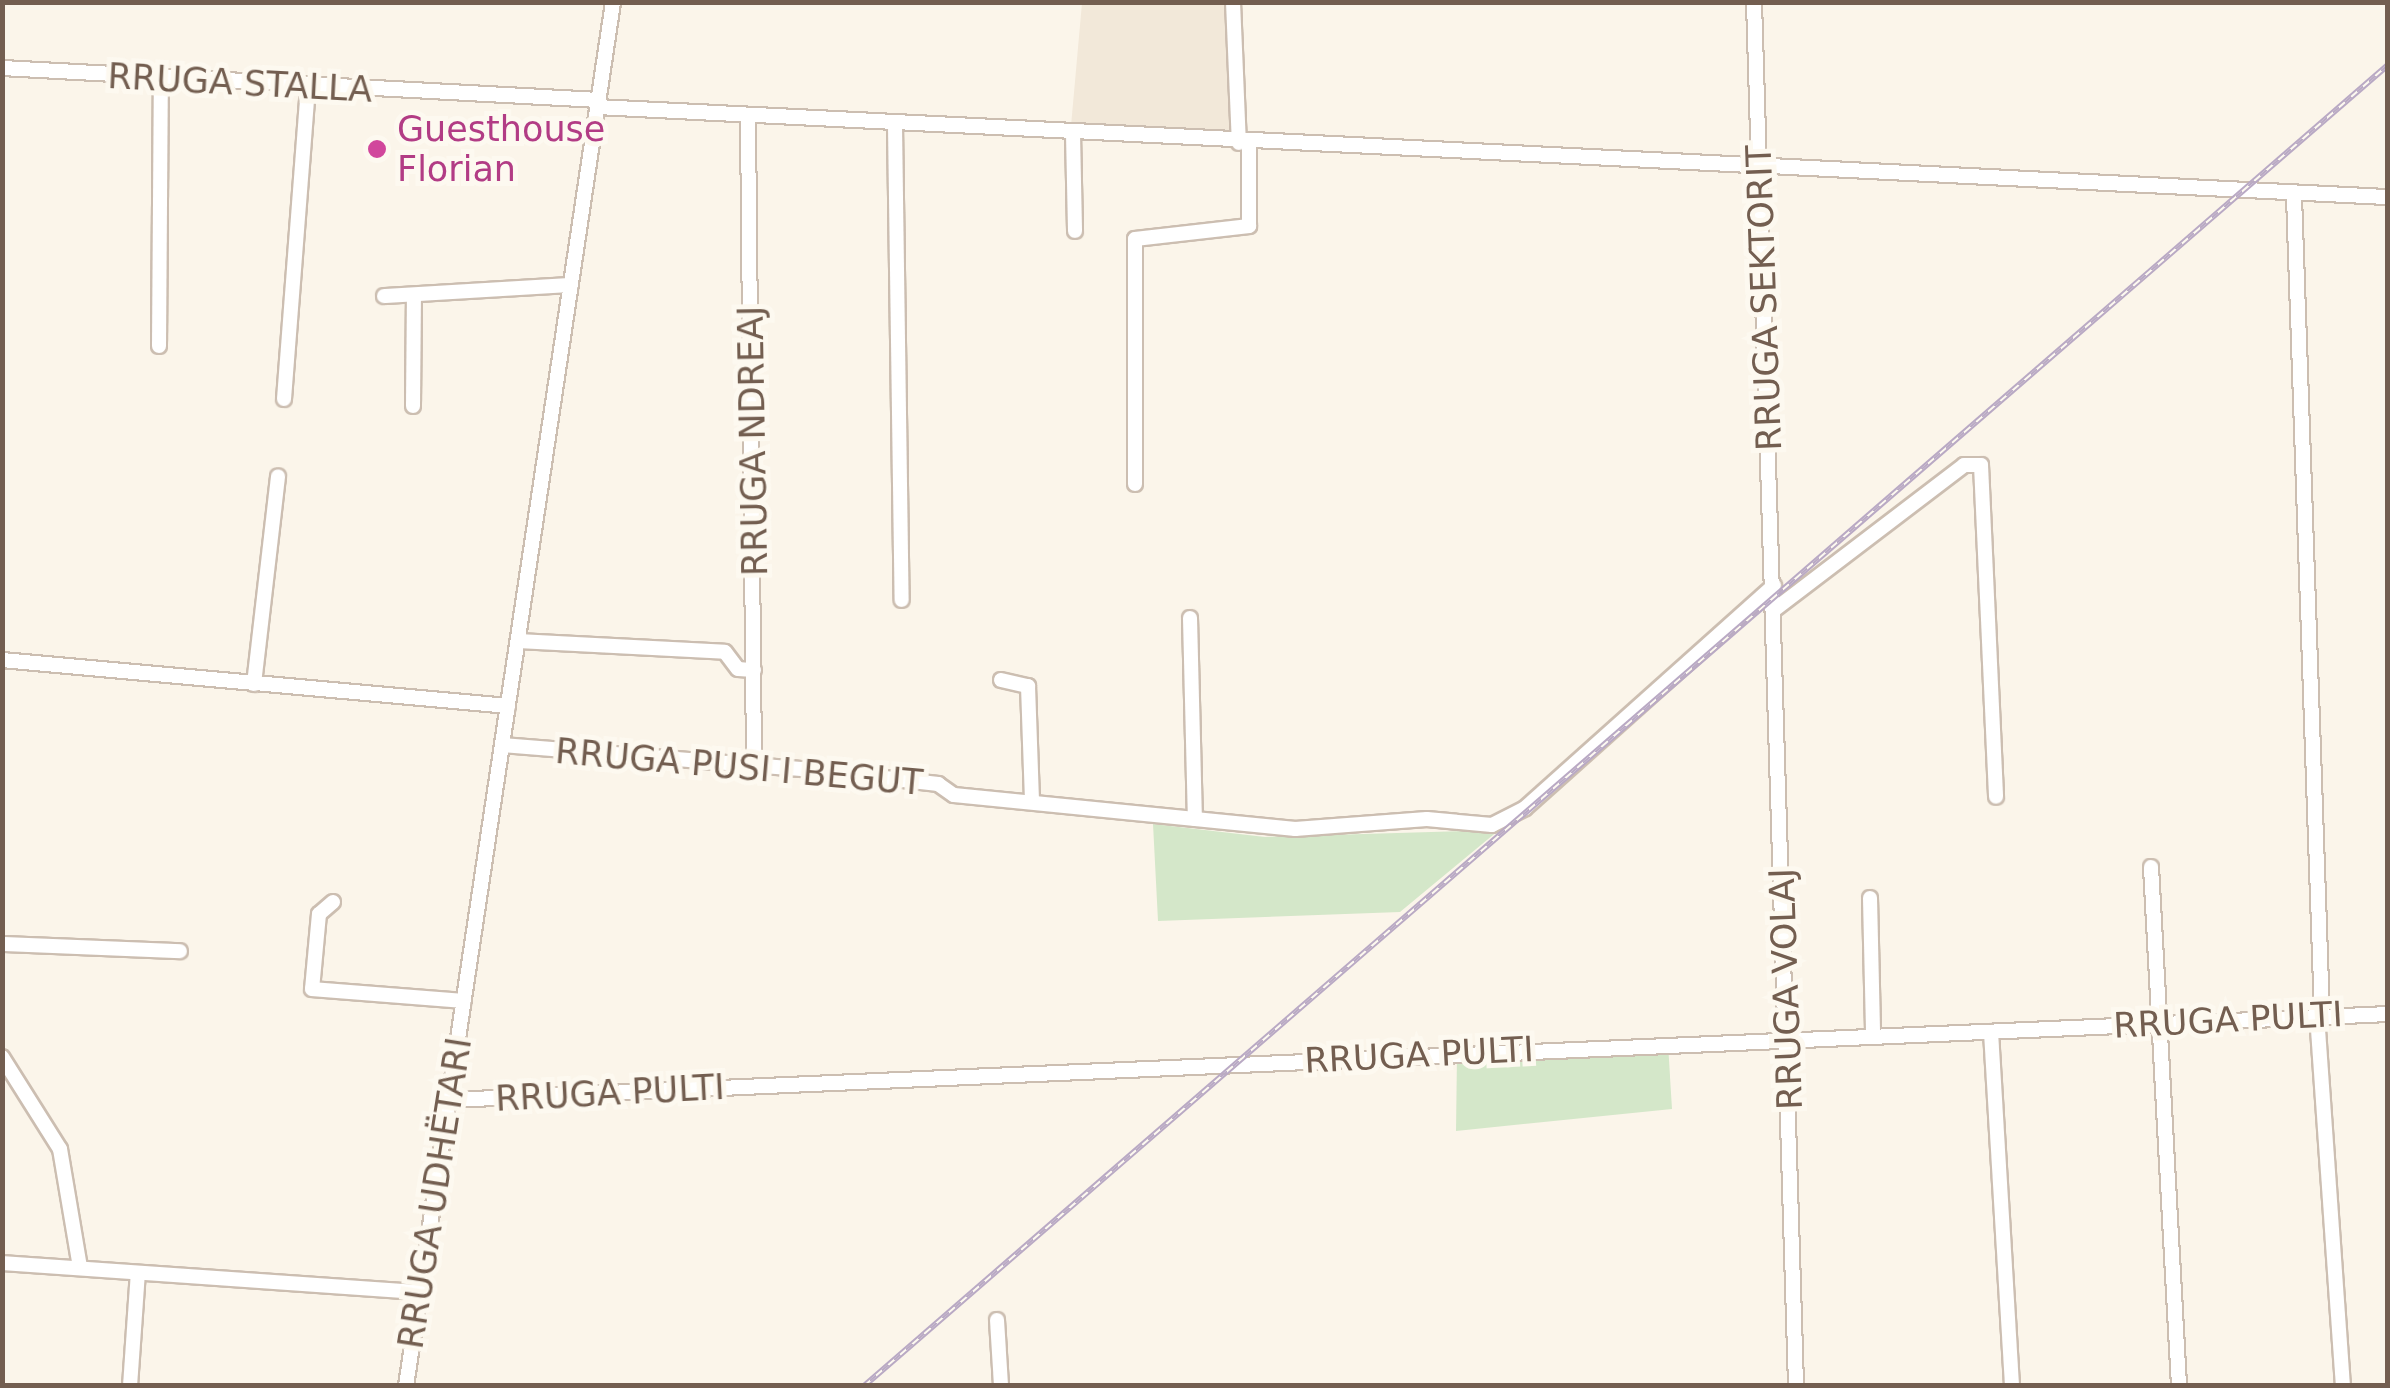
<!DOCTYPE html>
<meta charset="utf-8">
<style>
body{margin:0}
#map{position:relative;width:2390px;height:1388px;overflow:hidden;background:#fbf5ea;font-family:"DejaVu Sans",sans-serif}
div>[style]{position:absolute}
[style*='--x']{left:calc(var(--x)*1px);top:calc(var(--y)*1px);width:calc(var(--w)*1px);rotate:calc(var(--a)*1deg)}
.residential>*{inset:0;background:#f2e8d9}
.green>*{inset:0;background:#d4e7c9}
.roads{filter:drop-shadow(2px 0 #ccbeb1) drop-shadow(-2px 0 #ccbeb1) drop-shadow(0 2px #ccbeb1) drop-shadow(0 -2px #ccbeb1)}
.minor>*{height:14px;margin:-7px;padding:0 7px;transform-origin:7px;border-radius:7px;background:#fff}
.rail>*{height:6px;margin-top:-3px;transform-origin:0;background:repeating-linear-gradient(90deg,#fdf9f0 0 8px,#b9a9c4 0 16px);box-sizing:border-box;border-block:2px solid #b9a9c4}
.dots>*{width:28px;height:28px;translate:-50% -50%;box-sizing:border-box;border:5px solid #fdf9f0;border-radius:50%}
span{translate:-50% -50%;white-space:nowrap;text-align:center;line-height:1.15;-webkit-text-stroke:10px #fdf9f0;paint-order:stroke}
.street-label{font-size:35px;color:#735e50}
.hotel-label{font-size:35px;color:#b23c85}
.left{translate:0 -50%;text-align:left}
.frame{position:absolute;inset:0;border:5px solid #735e50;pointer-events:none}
</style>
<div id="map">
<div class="residential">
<div style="clip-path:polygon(1082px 3px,1225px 3px,1232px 133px,1071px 126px)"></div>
</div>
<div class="green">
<div style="clip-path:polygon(1153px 824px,1265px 837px,1499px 830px,1400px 912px,1158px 921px)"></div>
<div style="clip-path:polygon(1668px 1044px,1672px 1109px,1456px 1131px,1457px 1055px)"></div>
</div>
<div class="roads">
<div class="minor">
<div style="--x:1233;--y:2;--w:141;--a:87.6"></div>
<div style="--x:1754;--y:2;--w:1385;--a:88.26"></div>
<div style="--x:2;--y:68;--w:597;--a:3.07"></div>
<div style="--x:597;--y:107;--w:1793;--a:2.88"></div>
<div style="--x:748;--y:117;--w:647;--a:89.47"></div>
<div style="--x:895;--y:126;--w:474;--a:89.2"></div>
<div style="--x:1073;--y:134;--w:97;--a:88.8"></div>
<div style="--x:2294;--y:196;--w:820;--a:88.04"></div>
<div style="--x:384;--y:296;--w:187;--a:-3.4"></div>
<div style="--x:159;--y:346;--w:266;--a:-89.6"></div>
<div style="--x:284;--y:399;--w:312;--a:-85.6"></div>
<div style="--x:413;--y:406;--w:110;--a:-89.5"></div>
<div style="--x:1135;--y:484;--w:245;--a:-90"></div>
<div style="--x:1135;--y:239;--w:115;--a:-6.5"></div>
<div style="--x:1249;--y:226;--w:83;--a:-90"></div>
<div style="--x:1774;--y:610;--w:239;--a:-37.3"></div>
<div style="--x:1964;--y:465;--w:17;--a:0"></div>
<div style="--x:1981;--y:465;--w:332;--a:87.4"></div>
<div style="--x:1190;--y:618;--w:201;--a:88.6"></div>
<div style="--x:518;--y:641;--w:207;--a:3"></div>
<div style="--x:725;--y:652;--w:21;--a:53"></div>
<div style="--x:738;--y:669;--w:16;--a:4"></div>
<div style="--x:2;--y:660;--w:508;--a:5.19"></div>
<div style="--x:1001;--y:680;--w:28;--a:13"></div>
<div style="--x:1028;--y:686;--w:116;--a:88"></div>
<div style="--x:254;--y:684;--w:209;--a:-83.4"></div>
<div style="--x:502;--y:745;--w:322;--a:4.6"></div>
<div style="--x:823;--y:771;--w:116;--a:6.4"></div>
<div style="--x:938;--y:784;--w:19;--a:35"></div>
<div style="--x:954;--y:795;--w:343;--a:5.7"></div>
<div style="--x:1295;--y:829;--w:132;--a:-4.3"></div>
<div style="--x:1427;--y:819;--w:65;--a:5.3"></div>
<div style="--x:1492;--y:825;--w:37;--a:-27"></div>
<div style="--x:1525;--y:808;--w:334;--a:-41.8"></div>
<div style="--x:2151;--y:867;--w:520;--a:86.91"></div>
<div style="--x:1870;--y:898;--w:137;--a:88.7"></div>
<div style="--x:333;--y:902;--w:18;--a:139"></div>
<div style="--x:319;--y:914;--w:75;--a:95.3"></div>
<div style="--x:312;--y:989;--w:152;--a:4.5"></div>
<div style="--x:2;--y:944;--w:178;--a:2.3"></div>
<div style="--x:2317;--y:1015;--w:372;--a:86"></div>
<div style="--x:1991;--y:1032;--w:355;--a:86.6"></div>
<div style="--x:2;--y:1057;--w:109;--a:57.8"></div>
<div style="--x:60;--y:1149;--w:120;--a:80.4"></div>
<div style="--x:450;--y:1100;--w:1940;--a:-2.54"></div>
<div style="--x:2;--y:1263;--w:420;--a:4"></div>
<div style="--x:997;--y:1320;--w:66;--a:86.5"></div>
<div style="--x:130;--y:1386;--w:113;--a:-86"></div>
<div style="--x:406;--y:1386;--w:1399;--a:-81.49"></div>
</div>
</div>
<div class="rail">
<div style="--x:864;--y:1386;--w:2017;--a:-40.92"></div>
</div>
<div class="dots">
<div style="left:377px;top:149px;background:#d1479c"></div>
</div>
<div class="street-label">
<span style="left:240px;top:83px;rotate:3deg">RRUGA STALLA</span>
<span style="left:1764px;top:298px;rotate:-92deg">RRUGA SEKTORIT</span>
<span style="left:753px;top:441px;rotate:-91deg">RRUGA NDREAJ</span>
<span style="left:739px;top:767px;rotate:5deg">RRUGA PUSI I BEGUT</span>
<span style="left:1786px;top:989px;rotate:-92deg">RRUGA VOLAJ</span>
<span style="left:2228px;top:1020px;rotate:-3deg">RRUGA PULTI</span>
<span style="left:1419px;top:1055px;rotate:-3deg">RRUGA PULTI</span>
<span style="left:610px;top:1093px;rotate:-3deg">RRUGA PULTI</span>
<span style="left:435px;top:1193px;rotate:-81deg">RRUGA UDHËTARI</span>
</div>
<div class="hotel-label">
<span class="left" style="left:397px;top:149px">Guesthouse<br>Florian</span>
</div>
<div class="frame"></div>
</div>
